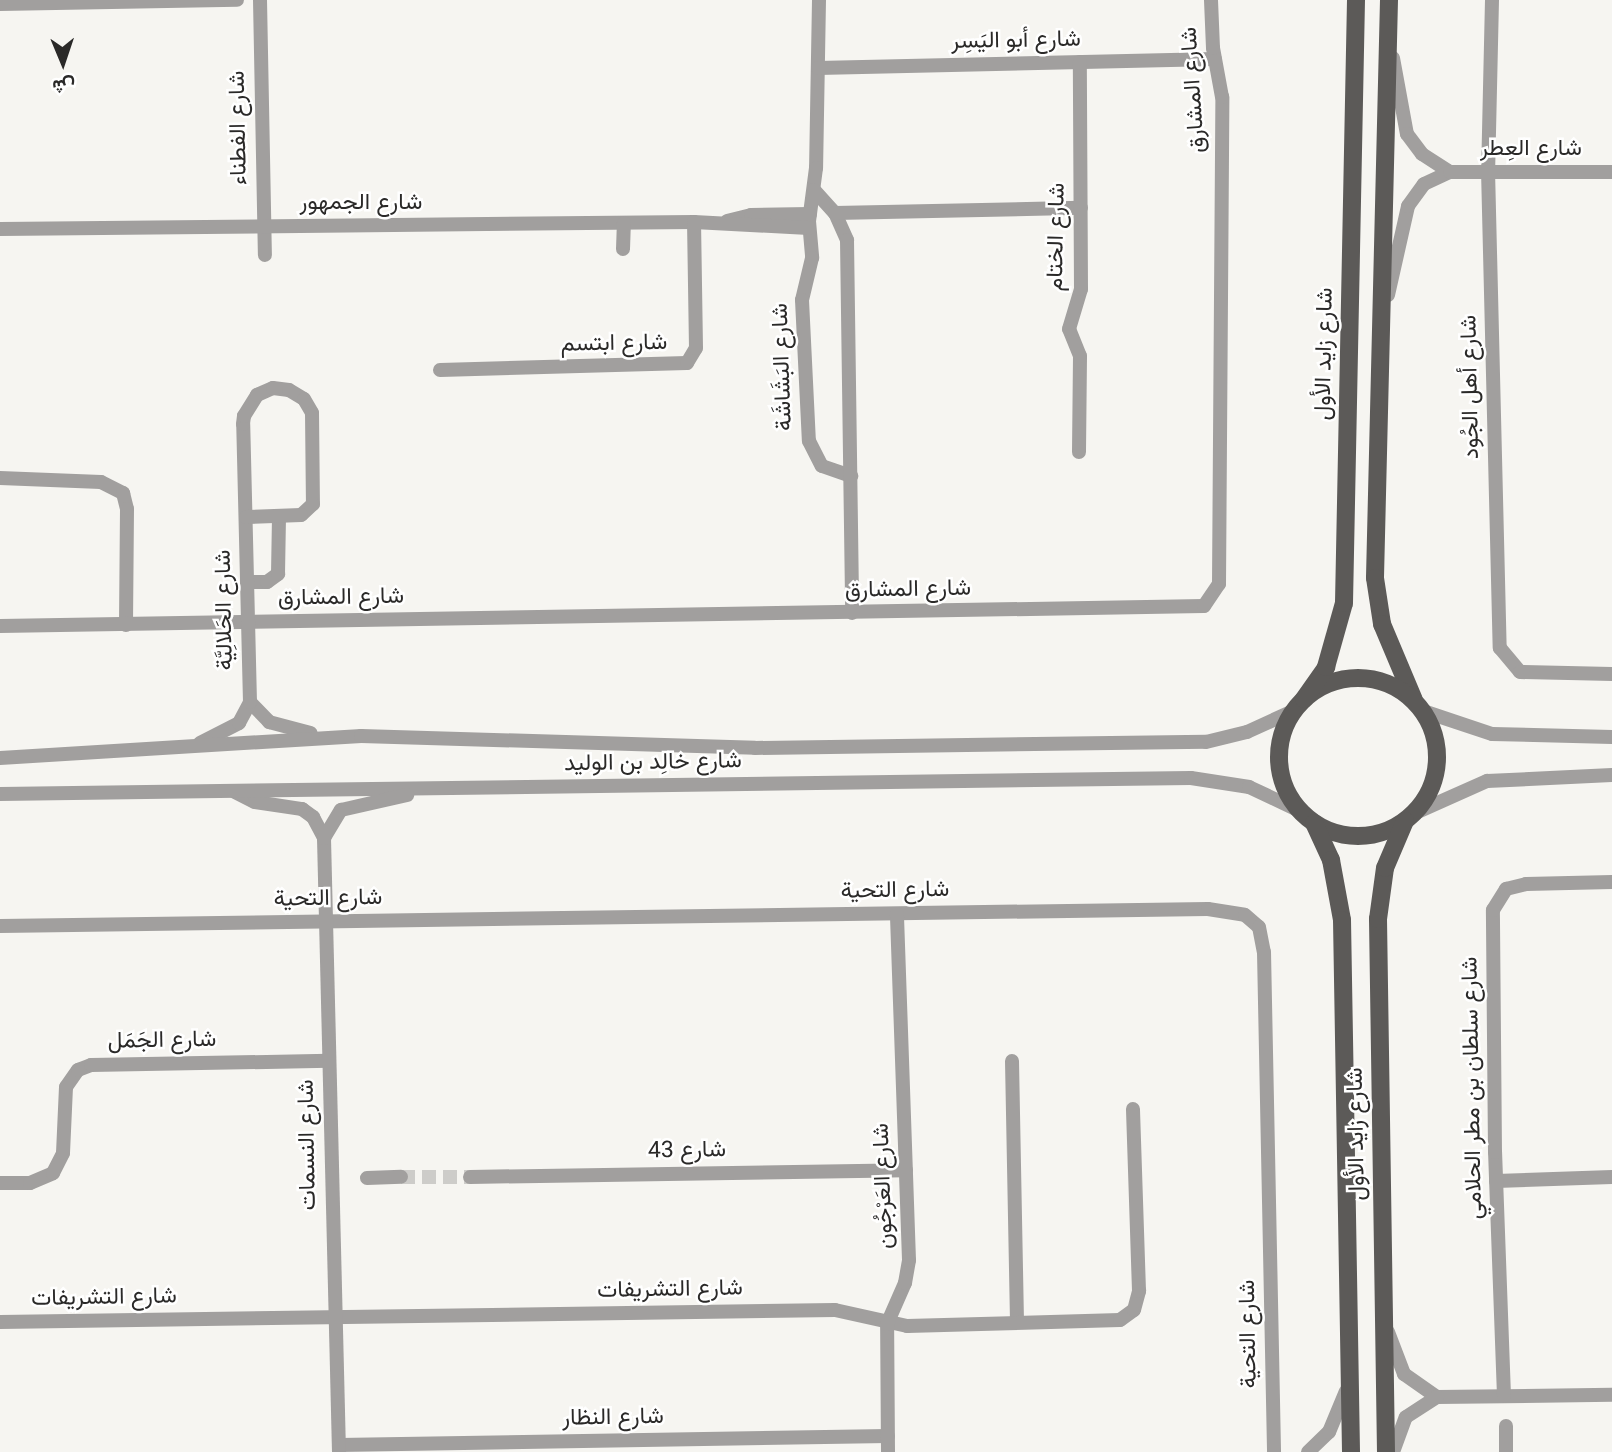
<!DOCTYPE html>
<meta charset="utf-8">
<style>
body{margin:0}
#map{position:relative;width:1612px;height:1452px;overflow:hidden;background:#f6f5f1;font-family:Georgia,Vazirmatn,serif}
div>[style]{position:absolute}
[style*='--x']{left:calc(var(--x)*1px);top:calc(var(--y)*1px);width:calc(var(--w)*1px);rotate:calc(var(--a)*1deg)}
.minor-tunnel>*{height:14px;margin-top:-7px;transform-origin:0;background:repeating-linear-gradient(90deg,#cdccc9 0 14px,transparent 0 21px)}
.minor>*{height:14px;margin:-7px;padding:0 7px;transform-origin:7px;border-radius:7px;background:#a19f9e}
.major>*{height:18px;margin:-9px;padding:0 9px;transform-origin:9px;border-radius:9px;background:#5c5a58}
.major>.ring{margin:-9px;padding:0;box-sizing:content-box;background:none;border:18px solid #5c5a58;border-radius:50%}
span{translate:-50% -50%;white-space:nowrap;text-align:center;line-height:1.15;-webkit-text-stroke:5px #fff;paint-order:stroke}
.street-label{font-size:23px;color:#2a2928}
.north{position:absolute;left:28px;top:28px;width:70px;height:70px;-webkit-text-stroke:5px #fff;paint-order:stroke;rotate:178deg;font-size:19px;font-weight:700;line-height:28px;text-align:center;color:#2a2928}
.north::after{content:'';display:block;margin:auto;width:24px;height:32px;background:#2a2928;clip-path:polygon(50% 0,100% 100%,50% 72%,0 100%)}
</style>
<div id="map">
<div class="minor-tunnel">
<div style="--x:401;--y:1177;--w:69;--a:0"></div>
</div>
<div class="minor">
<div style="--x:260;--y:0;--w:255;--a:88.9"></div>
<div style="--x:819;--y:0;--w:168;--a:91"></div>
<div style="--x:816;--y:168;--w:53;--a:97.5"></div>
<div style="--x:809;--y:221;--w:37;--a:85"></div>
<div style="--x:812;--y:258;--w:43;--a:103.4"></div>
<div style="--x:802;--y:300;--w:141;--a:87.2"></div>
<div style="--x:809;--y:441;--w:28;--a:63"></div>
<div style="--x:822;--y:466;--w:31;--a:19"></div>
<div style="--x:1492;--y:0;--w:170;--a:91.3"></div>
<div style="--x:1488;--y:170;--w:478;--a:88.6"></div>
<div style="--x:1500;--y:648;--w:31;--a:50"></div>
<div style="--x:1520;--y:672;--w:92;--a:1.2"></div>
<div style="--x:0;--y:4;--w:237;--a:-1"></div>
<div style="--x:1393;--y:58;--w:77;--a:79.6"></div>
<div style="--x:1407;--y:134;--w:25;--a:53"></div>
<div style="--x:1422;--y:154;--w:33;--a:33"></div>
<div style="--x:818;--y:68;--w:397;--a:-1.3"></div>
<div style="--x:814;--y:190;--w:31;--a:48"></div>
<div style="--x:835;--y:213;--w:30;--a:66"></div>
<div style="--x:847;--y:240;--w:373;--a:89.2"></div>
<div style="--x:835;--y:213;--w:246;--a:-1.2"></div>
<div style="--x:727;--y:221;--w:25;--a:-14"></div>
<div style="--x:751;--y:215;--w:59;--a:-1"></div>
<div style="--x:0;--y:229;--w:694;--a:-0.58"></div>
<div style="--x:694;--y:222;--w:115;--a:3"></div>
<div style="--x:623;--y:249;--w:26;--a:-88"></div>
<div style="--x:1388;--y:295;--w:91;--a:-77.3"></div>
<div style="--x:1408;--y:206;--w:27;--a:-54"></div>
<div style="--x:1424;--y:184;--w:29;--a:-25"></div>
<div style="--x:1450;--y:172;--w:162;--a:0"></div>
<div style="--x:440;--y:370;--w:247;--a:-1.6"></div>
<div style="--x:687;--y:363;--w:17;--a:-59"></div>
<div style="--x:696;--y:348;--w:126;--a:-90.9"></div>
<div style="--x:1079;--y:452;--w:96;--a:-89.4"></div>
<div style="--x:1080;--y:356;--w:29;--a:-112"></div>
<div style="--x:1069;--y:329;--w:42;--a:-73.3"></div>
<div style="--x:1081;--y:289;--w:227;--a:-90.3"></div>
<div style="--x:0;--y:478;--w:101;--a:2.3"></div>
<div style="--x:101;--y:482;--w:25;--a:27"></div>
<div style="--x:123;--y:493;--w:16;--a:76"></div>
<div style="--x:127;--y:509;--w:116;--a:90.5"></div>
<div style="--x:247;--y:582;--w:20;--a:0"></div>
<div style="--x:267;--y:582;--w:14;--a:-36"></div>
<div style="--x:278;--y:574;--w:57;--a:-89"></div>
<div style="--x:0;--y:626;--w:1204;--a:-0.95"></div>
<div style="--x:1204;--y:606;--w:27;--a:-56"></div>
<div style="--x:1219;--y:584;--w:487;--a:-89.6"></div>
<div style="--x:1222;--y:97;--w:50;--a:-100.4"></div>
<div style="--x:1213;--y:48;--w:48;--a:-92.4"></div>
<div style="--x:250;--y:702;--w:28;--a:46"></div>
<div style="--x:269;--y:722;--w:43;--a:14.7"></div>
<div style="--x:1423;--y:711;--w:73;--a:18.4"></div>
<div style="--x:1492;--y:734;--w:120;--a:1.4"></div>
<div style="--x:200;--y:743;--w:44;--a:-27.1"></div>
<div style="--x:239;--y:723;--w:24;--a:-62"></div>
<div style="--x:250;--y:702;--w:278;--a:-91.4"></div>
<div style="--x:243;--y:424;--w:8;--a:-83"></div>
<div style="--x:244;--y:416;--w:25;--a:-58"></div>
<div style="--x:257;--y:395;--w:17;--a:-24"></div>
<div style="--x:273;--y:388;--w:16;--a:7"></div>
<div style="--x:289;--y:390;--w:17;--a:31"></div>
<div style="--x:304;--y:399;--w:16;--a:60"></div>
<div style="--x:312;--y:413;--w:91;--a:89.4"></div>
<div style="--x:313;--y:504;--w:16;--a:137"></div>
<div style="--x:301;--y:515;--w:55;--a:177.9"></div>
<div style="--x:0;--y:758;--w:362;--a:-3.5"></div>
<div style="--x:361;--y:736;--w:394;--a:1.7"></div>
<div style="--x:755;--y:748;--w:451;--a:-0.8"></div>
<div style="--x:1206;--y:742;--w:42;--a:-13.7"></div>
<div style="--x:1247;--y:732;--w:51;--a:-24.5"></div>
<div style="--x:235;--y:792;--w:22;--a:27"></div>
<div style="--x:255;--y:802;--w:48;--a:8.5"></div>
<div style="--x:302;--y:809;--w:14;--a:36"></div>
<div style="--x:313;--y:817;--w:24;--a:62"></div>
<div style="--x:0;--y:794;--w:1191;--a:-0.77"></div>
<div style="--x:1191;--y:778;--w:59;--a:8.8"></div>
<div style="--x:1249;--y:787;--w:56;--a:25.2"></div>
<div style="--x:1415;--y:813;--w:79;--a:-24"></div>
<div style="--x:1487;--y:781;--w:125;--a:-2.7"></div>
<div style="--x:0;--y:926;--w:1208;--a:-0.81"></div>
<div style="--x:1208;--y:909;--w:37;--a:9"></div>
<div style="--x:1245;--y:915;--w:18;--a:41"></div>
<div style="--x:1259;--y:927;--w:25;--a:79"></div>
<div style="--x:1264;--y:952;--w:500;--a:88.85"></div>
<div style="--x:1012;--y:1061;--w:261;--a:88.9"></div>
<div style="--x:470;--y:1177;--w:436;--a:-0.9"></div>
<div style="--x:367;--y:1178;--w:34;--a:-2"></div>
<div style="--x:1496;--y:1181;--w:116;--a:-2"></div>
<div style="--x:0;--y:1183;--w:30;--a:0"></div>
<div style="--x:30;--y:1183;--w:25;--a:-23"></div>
<div style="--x:53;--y:1173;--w:22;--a:-63"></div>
<div style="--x:63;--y:1153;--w:66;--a:-87.4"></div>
<div style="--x:66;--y:1087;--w:21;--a:-55"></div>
<div style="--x:78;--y:1070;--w:14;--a:-21"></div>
<div style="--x:91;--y:1065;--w:238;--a:-1"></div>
<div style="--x:0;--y:1322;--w:835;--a:-0.82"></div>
<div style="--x:835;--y:1310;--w:74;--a:12.5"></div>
<div style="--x:907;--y:1326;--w:213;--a:-1.6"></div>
<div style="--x:1120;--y:1320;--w:17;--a:-36"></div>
<div style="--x:1134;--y:1310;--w:20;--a:-75"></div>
<div style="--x:1139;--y:1291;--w:182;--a:-91.9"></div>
<div style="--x:1388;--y:1332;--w:45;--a:69.1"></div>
<div style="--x:1404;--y:1374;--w:40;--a:34.9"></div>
<div style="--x:1437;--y:1397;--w:175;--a:-0.7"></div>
<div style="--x:1504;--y:1396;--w:244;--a:-92.1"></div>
<div style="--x:1495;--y:1152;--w:242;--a:-90.5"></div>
<div style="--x:1493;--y:910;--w:25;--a:-58"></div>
<div style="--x:1506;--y:889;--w:21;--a:-14"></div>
<div style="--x:1526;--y:884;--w:86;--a:-1.3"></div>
<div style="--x:1506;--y:1426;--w:26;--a:90"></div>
<div style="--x:339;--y:1445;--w:549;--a:-0.94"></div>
<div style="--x:339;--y:1452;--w:614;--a:-91.4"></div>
<div style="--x:324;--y:838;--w:33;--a:-59"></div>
<div style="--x:341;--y:810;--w:68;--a:-12.8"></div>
<div style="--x:888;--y:1452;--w:128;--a:-90.4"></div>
<div style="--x:887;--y:1324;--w:45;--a:-66.3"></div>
<div style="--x:905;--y:1283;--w:23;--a:-80"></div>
<div style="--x:909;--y:1260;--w:346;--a:-92"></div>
<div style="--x:1308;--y:1452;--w:29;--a:-44"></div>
<div style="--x:1329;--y:1432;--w:44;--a:-67.5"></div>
<div style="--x:1393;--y:1452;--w:37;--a:-70"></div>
<div style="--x:1406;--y:1417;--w:37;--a:-33"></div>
</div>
<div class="major">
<div style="--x:1389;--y:0;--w:578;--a:91.39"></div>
<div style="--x:1375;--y:578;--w:47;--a:81.3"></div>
<div style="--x:1382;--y:624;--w:82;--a:67.2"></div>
<div class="ring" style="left:1279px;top:678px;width:140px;height:140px"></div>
<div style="--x:1304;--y:699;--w:39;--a:-55"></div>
<div style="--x:1326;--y:667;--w:66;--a:-74.3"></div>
<div style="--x:1344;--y:603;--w:603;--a:-88.86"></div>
<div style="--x:1314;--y:823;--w:41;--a:65.3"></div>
<div style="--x:1331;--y:860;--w:61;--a:79.6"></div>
<div style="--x:1342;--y:920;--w:532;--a:89.03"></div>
<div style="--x:1386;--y:1452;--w:533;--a:-90.86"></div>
<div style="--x:1378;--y:919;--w:51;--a:-82.2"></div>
<div style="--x:1385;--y:868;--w:51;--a:-66.9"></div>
</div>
<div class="street-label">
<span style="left:1016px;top:41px;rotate:-1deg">شارع أبو اليَسِر</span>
<span style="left:1194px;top:90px;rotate:-94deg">شارع المشارق</span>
<span style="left:239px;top:128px;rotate:-91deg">شارع الفطناء</span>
<span style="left:1531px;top:149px">شارع العِطر</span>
<span style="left:361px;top:203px">شارع الجمهور</span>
<span style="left:1057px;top:237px;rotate:-89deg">شارع الختام</span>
<span style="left:614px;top:344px;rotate:-1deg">شارع ابتسم</span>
<span style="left:1325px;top:354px;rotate:-89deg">شارع زايد الأول</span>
<span style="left:783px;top:367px;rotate:-92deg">شارع البَشَاشَة</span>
<span style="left:1471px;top:387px;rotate:-91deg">شارع أهل الجُود</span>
<span style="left:908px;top:590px;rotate:-1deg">شارع المشارق</span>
<span style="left:341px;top:598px;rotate:-1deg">شارع المشارق</span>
<span style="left:225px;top:610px;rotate:-91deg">شارع الحَلالِيَّة</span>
<span style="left:653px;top:763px;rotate:-1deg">شارع خالِد بن الوليد</span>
<span style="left:895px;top:891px;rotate:-1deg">شارع التحية</span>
<span style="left:328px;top:899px;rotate:-1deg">شارع التحية</span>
<span style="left:162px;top:1041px;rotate:-1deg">شارع الجَمَل</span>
<span style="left:1473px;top:1088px;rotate:-91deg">شارع سلطان بن مطر الحلامي</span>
<span style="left:1357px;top:1134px;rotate:-91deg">شارع زايد الأول</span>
<span style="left:308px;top:1145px;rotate:-91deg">شارع النسمات</span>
<span style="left:687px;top:1151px;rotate:-1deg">شارع 43</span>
<span style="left:884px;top:1186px;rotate:-92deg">شارع العَرْجُون</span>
<span style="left:670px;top:1290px;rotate:-1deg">شارع التشريفات</span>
<span style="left:104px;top:1298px;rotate:-1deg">شارع التشريفات</span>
<span style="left:1249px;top:1334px;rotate:-91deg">شارع التحية</span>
<span style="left:613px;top:1418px;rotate:-1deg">شارع النظار</span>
</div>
<div class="north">ش</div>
</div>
